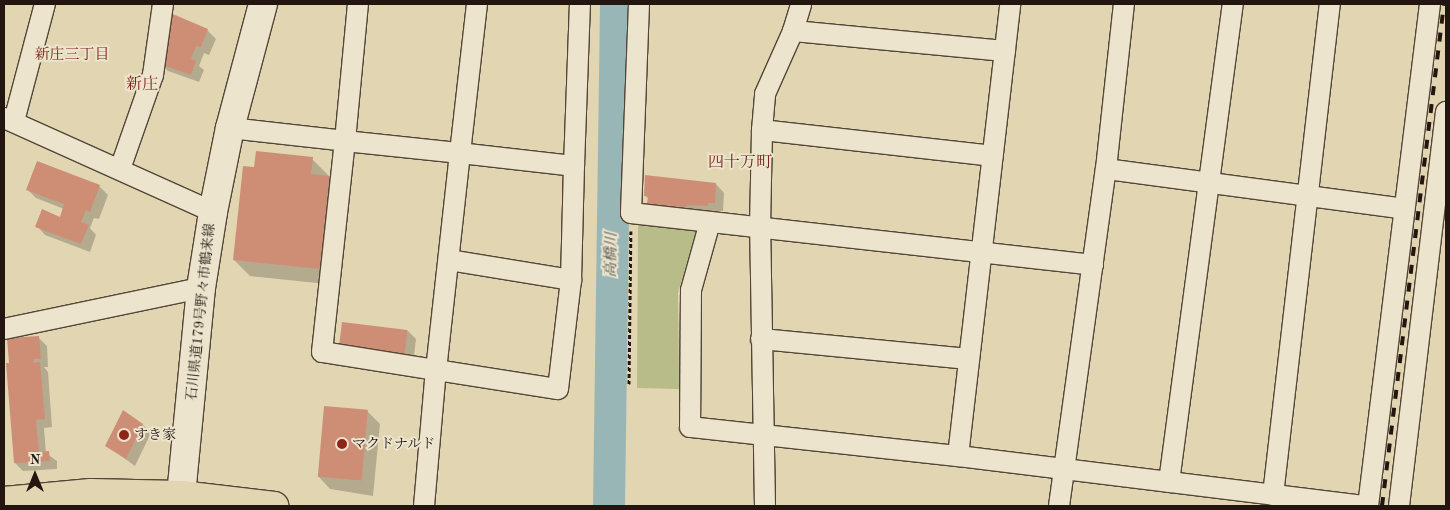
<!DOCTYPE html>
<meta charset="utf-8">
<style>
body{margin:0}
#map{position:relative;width:1450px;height:510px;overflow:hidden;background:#e2d6b2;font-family:"Old Standard TT","Noto Serif JP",serif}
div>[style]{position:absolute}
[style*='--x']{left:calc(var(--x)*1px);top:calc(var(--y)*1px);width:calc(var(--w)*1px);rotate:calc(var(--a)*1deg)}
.green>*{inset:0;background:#b8bc89}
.shadow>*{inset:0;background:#0003}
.river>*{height:32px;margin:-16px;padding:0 16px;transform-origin:16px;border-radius:16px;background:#99b6b7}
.building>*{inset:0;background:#ce8e76;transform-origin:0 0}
.path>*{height:3px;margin-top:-1.5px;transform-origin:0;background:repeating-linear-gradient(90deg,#231610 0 4px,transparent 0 6.5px)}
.roads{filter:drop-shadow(1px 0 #534638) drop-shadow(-1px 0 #534638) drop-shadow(0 1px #534638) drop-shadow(0 -1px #534638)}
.minor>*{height:20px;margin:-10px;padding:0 10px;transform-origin:10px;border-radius:10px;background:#ece4cd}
.secondary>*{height:28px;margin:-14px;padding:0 14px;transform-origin:14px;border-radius:14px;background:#ece4cd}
.primary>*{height:28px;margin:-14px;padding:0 14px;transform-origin:14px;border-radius:14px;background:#e2d6b2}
.rail>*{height:4px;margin-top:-2px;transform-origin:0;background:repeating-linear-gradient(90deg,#231610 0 9px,transparent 0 18px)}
.dots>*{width:14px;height:14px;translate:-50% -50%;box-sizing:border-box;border:2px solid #ece4cd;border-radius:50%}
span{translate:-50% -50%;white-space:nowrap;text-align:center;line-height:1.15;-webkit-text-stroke:4px #ece4cd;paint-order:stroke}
.street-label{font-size:14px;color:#231610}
.poi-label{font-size:14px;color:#231610}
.left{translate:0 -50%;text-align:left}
.neighbourhood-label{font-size:15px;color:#7a1f14}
.water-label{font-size:15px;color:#4c4e4a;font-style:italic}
.quarter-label{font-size:16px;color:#7a1f14}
.frame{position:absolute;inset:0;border:5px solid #231610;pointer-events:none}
.north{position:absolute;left:10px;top:450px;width:50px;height:50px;-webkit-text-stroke:4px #ece4cd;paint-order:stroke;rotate:0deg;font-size:14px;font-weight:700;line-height:20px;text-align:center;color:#231610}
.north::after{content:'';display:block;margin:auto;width:18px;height:22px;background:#231610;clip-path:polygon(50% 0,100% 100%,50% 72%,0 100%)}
</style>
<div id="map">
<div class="green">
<div style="clip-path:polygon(638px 224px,696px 231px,678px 293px,679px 389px,637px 388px)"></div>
</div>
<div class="shadow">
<div style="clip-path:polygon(207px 30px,216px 39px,209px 55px,204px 53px,199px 66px,204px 70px,199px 82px,168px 71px,159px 63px)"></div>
<div style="clip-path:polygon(312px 159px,346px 193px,336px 285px,250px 276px,234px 260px,255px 169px)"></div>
<div style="clip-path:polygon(37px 163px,100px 187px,108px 195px,99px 219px,94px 218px,90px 228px,96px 235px,90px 252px,45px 235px,37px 226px,60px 218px,64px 209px,36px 198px,27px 189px)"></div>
<div style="clip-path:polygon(716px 184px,724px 193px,723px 211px,716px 211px,716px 214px,657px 212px,649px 204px,649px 199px,645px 196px)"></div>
<div style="clip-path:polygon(408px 331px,416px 339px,413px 364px,349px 356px)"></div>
<div style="clip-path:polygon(38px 337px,47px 346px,48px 367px,44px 367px,48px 372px,52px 427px,44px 428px,46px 453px,57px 461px,57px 469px,23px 471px,15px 463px,10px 364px)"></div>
<div style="clip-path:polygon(367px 411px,380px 424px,373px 496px,330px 489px,318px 476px)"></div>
<div style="clip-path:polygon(143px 425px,151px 433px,135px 466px,107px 446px)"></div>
</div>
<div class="river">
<div style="--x:609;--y:506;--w:502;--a:-89.2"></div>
</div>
<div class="building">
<div style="clip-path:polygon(168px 12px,208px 29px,201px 47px,196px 46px,191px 59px,196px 61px,191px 75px,158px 63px)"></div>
<div style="clip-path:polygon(256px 151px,313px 157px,311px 174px,330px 176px,320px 269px,233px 260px,243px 166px,254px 167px)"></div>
<div style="clip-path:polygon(37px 161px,100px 185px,90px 212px,86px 210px,81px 222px,89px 225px,81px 244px,35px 227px,42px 209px,60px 217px,64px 204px,26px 190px)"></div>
<div style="clip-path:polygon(645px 175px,716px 183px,715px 203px,708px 203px,708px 206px,687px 205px,687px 207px,647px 204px,648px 196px,644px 196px)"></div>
<div style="left:342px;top:322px;width:66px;height:26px;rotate:7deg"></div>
<div style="clip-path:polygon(39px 336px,41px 359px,33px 359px,34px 363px,40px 362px,45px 419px,36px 420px,39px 452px,49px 451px,50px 461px,14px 463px,6px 363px,9px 363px,7px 338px)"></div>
<div style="left:324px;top:406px;width:44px;height:71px;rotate:5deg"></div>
<div style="clip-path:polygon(123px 410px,143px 424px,126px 459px,105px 446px)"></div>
</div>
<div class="path">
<div style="--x:629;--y:384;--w:153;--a:-89.3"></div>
</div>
<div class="roads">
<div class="minor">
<div style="--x:639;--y:4;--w:209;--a:92.2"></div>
<div style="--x:631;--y:213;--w:465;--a:6.4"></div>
<div style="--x:793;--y:31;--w:213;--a:5.4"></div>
<div style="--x:4;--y:118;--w:229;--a:24.2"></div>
<div style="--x:14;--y:121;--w:121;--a:-75.2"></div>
<div style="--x:230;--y:128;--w:116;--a:6.4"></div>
<div style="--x:345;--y:141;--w:116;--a:6"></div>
<div style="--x:460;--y:153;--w:218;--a:96.3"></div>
<div style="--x:436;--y:370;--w:115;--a:-171"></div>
<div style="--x:322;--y:352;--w:212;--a:-83.8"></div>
<div style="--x:345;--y:141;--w:138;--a:-84.6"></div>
<div style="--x:762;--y:130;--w:232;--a:6.4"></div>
<div style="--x:574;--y:166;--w:162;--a:-87.9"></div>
<div style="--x:120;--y:169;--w:100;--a:-70.7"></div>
<div style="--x:153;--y:75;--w:72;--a:-82"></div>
<div style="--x:1106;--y:169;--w:301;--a:7.6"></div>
<div style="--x:710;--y:222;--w:71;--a:105.6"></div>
<div style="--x:691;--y:290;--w:137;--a:90.4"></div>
<div style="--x:690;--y:427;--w:270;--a:6.2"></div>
<div style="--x:958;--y:456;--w:413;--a:7"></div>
<div style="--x:449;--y:260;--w:124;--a:9.3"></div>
<div style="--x:4;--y:329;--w:201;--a:-11.8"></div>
<div style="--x:761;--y:339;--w:209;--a:5.5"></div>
<div style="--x:958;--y:456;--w:455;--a:-83.4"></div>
<div style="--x:1169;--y:482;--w:482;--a:-82.4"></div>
<div style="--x:1273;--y:495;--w:494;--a:-83.4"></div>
<div style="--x:424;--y:506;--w:137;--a:-85"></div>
<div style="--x:436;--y:370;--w:123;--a:8.9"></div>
<div style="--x:558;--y:389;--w:110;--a:-83.2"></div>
<div style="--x:571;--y:280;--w:114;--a:-88.5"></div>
<div style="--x:574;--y:166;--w:115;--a:-173.5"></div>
<div style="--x:460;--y:153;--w:150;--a:-83.5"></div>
<div style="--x:765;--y:506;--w:279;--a:-91"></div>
<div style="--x:760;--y:227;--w:97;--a:-88.8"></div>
<div style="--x:762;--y:130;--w:36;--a:-85"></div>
<div style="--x:765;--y:94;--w:69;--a:-66"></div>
<div style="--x:793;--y:31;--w:28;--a:-73"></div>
<div style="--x:1059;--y:506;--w:340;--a:-82.1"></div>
<div style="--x:1106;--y:169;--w:166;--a:-83.8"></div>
<div style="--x:1368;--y:506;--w:506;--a:-82.96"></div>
<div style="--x:1399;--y:506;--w:397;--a:-83.2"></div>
</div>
<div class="secondary">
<div style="--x:180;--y:506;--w:219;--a:-84.5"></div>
<div style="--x:201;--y:288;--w:77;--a:-81"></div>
<div style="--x:213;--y:212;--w:86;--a:-78.6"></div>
<div style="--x:230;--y:128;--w:128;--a:-75.1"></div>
</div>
<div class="primary">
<div style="--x:4;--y:501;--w:87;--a:-5.3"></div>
<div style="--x:91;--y:493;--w:90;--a:1.3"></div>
<div style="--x:181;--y:495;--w:94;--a:6.7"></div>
</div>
</div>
<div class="rail">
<div style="--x:1382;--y:506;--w:506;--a:-82.96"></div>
</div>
<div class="dots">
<div style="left:124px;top:435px;background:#8f2418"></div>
<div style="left:342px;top:444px;background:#8f2418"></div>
</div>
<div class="street-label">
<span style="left:201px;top:312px;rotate:-84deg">石川県道179号野々市鶴来線</span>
</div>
<div class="poi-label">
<span class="left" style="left:134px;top:435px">すき家</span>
<span class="left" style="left:352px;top:444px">マクドナルド</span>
</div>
<div class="neighbourhood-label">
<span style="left:72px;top:56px">新庄三丁目</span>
</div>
<div class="water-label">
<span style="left:612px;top:255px;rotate:-89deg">高橋川</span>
</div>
<div class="quarter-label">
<span style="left:142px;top:85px">新庄</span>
<span style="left:740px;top:163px">四十万町</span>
</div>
<div class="frame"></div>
<div class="north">N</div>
</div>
